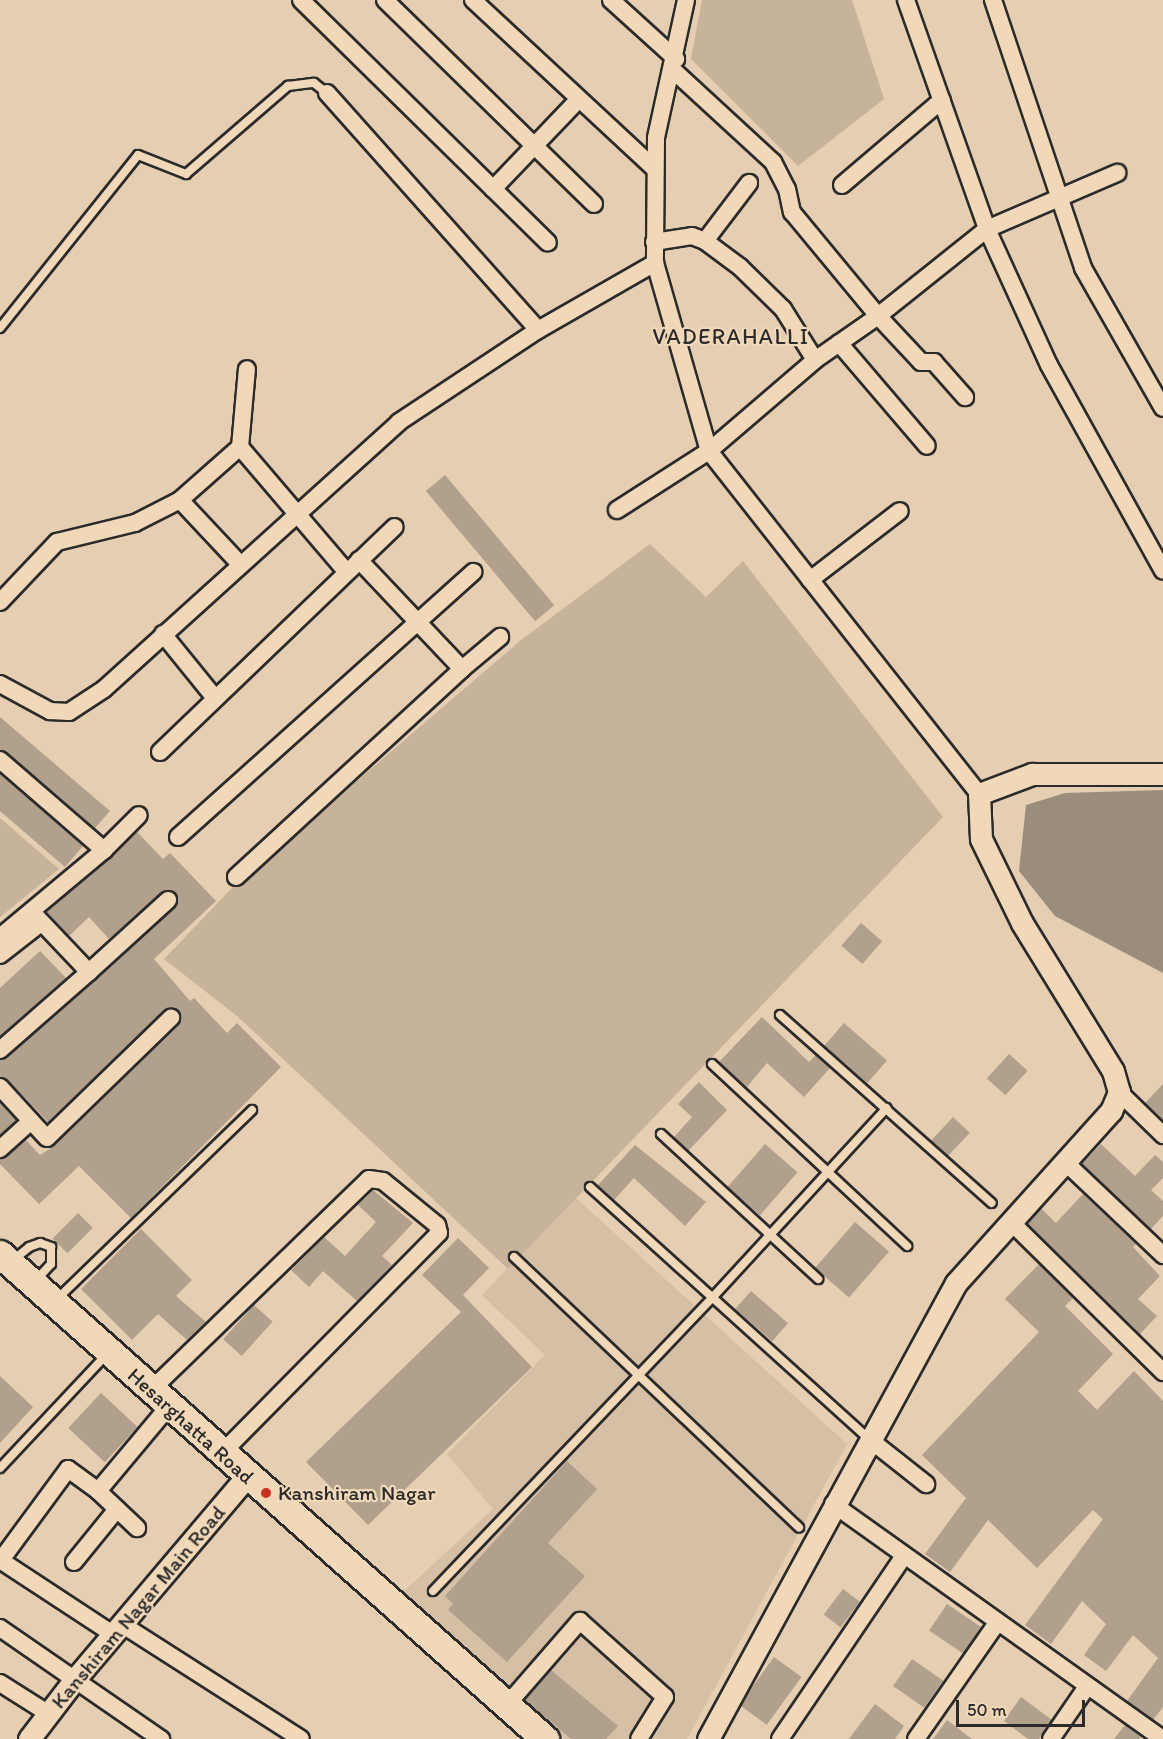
<!DOCTYPE html>
<style>
body{margin:0}
#map{position:relative;width:1163px;height:1739px;overflow:hidden;background:#e5ceb1;font-family:Itim,sans-serif}
div>[style]{position:absolute}
[style*='--x']{left:calc(var(--x)*1px);top:calc(var(--y)*1px);width:calc(var(--w)*1px);rotate:calc(var(--a)*1deg)}
.built>*{inset:0;background:#d5c0a6}
.green>*{inset:0;background:#c6b39a}
.water>*{inset:0;background:#9b8d7b}
.building>*{inset:0;background:#b0a08c;transform-origin:0 0}
.roads{filter:drop-shadow(2px 0 #2b2b2b) drop-shadow(-2px 0 #2b2b2b) drop-shadow(0 2px #2b2b2b) drop-shadow(0 -2px #2b2b2b)}
.service>*{height:8px;margin:-4px;padding:0 4px;transform-origin:4px;border-radius:4px;background:#f1d8b9}
.minor>*{height:16px;margin:-8px;padding:0 8px;transform-origin:8px;border-radius:8px;background:#f1d8b9}
.tertiary>*{height:21px;margin:-10.5px;padding:0 10.5px;transform-origin:10.5px;border-radius:10.5px;background:#f1d8b9}
.primary>*{height:27px;margin:-13.5px;padding:0 13.5px;transform-origin:13.5px;border-radius:13.5px;background:#f1d8b9}
.dots>*{width:16px;height:16px;translate:-50% -50%;box-sizing:border-box;border:3px solid #f1d8b9;border-radius:50%}
span{translate:-50% -50%;white-space:nowrap;text-align:center;line-height:1.15;-webkit-text-stroke:4.5px #f1d8b9;paint-order:stroke}
.street-label{font-size:21px;color:#2b2b2b}
.poi-label{font-size:21px;color:#2b2b2b}
.left{translate:0 -50%;text-align:left}
.neighbourhood-label{font-size:22px;color:#2b2b2b;letter-spacing:1.5px}
.scale{position:absolute;left:956px;top:1700px;width:129px;height:27px;box-sizing:border-box;border:3px solid #2b2b2b;border-top:0;padding-left:8px;font-size:18px;line-height:21px;white-space:nowrap;color:#2b2b2b;-webkit-text-stroke:4px #f1d8b9;paint-order:stroke}
</style>
<div id="map">
<div class="built">
<div style="clip-path:polygon(576px 1198px,847px 1444px,687px 1739px,564px 1739px,402px 1593px,493px 1509px,447px 1454px,545px 1355px,482px 1295px)"></div>
</div>
<div class="green">
<div style="clip-path:polygon(702px 0,852px 0,884px 99px,798px 166px,691px 59px)"></div>
<div style="clip-path:polygon(650px 544px,706px 597px,743px 561px,943px 817px,508px 1269px,237px 1016px,164px 959px,231px 889px,521px 640px)"></div>
<div style="clip-path:polygon(0 818px,59px 869px,0 917px)"></div>
</div>
<div class="water">
<div style="clip-path:polygon(1163px 790px,1163px 973px,1055px 916px,1019px 871px,1026px 805px,1065px 793px)"></div>
</div>
<div class="building">
<div style="left:445px;top:475px;width:170px;height:25px;rotate:50deg"></div>
<div style="clip-path:polygon(0 717px,110px 811px,95px 828px,0 750px)"></div>
<div style="clip-path:polygon(0 774px,83px 846px,65px 867px,0 811px)"></div>
<div style="clip-path:polygon(137px 832px,163px 859px,170px 853px,216px 901px,154px 959px,190px 1001px,194px 998px,227px 1033px,237px 1023px,281px 1067px,131px 1218px,79px 1166px,39px 1204px,0 1164px,0 1159px,26px 1140px,40px 1155px,54px 1146px,178px 1026px,179px 1011px,173px 1008px,164px 1010px,48px 1122px,8px 1080px,0 1077px,0 1060px,80px 994px,178px 904px,176px 893px,165px 890px,109px 939px,89px 917px,69px 936px,47px 912px)"></div>
<div style="left:861px;top:923px;width:28px;height:30px;rotate:41deg"></div>
<div style="clip-path:polygon(40px 951px,66px 978px,0 1036px,0 988px)"></div>
<div style="clip-path:polygon(762px 1017px,809px 1062px,816px 1055px,830px 1068px,804px 1097px,767px 1063px,747px 1087px,719px 1062px)"></div>
<div style="left:844px;top:1023px;width:57px;height:30px;rotate:41deg"></div>
<div style="left:1009px;top:1054px;width:25px;height:33px;rotate:42deg"></div>
<div style="clip-path:polygon(699px 1082px,727px 1110px,688px 1151px,674px 1137px,692px 1117px,678px 1104px)"></div>
<div style="clip-path:polygon(1163px 1084px,1163px 1120px,1145px 1103px)"></div>
<div style="clip-path:polygon(0 1103px,16px 1120px,0 1135px)"></div>
<div style="left:953px;top:1117px;width:23px;height:32px;rotate:43deg"></div>
<div style="left:765px;top:1144px;width:43px;height:57px;rotate:41deg"></div>
<div style="clip-path:polygon(1101px 1144px,1135px 1176px,1155px 1155px,1163px 1162px,1163px 1178px,1151px 1190px,1163px 1201px,1163px 1216px,1151px 1229px,1082px 1164px)"></div>
<div style="clip-path:polygon(635px 1145px,706px 1202px,685px 1226px,634px 1178px,614px 1200px,598px 1185px)"></div>
<div style="clip-path:polygon(373px 1190px,413px 1223px,382px 1256px,392px 1265px,357px 1301px,323px 1271px,309px 1287px,291px 1270px,324px 1237px,345px 1256px,376px 1222px,358px 1205px)"></div>
<div style="clip-path:polygon(1083px 1194px,1136px 1244px,1133px 1247px,1160px 1276px,1138px 1299px,1157px 1316px,1140px 1334px,1027px 1223px,1041px 1208px,1056px 1223px)"></div>
<div style="left:78px;top:1213px;width:21px;height:36px;rotate:45deg"></div>
<div style="left:855px;top:1222px;width:45px;height:61px;rotate:41deg"></div>
<div style="clip-path:polygon(141px 1229px,192px 1280px,176px 1296px,206px 1322px,187px 1340px,158px 1314px,132px 1340px,81px 1289px)"></div>
<div style="clip-path:polygon(458px 1238px,489px 1268px,463px 1295px,532px 1367px,368px 1525px,306px 1462px,461px 1312px,422px 1275px)"></div>
<div style="clip-path:polygon(1039px 1264px,1073px 1298px,1065px 1306px,1113px 1354px,1078px 1391px,1097px 1410px,1134px 1371px,1163px 1401px,1163px 1707px,1153px 1720px,1127px 1701px,1158px 1658px,1133px 1635px,1106px 1671px,1084px 1655px,1106px 1624px,1082px 1601px,1051px 1644px,1025px 1625px,1103px 1519px,1093px 1510px,1037px 1568px,988px 1520px,950px 1572px,925px 1554px,966px 1498px,922px 1455px,1039px 1332px,1005px 1299px)"></div>
<div style="left:751px;top:1291px;width:49px;height:24px;rotate:41deg"></div>
<div style="left:254px;top:1305px;width:25px;height:46px;rotate:42deg"></div>
<div style="clip-path:polygon(0 1376px,33px 1407px,0 1443px)"></div>
<div style="left:101px;top:1393px;width:50px;height:48px;rotate:43deg"></div>
<div style="clip-path:polygon(567px 1461px,597px 1489px,548px 1543px,585px 1576px,507px 1662px,448px 1610px,453px 1604px,445px 1596px)"></div>
<div style="left:843px;top:1589px;width:21px;height:32px;rotate:37deg"></div>
<div style="left:947px;top:1604px;width:41px;height:32px;rotate:34deg"></div>
<div style="left:774px;top:1657px;width:34px;height:59px;rotate:36deg"></div>
<div style="left:912px;top:1659px;width:38px;height:33px;rotate:35deg"></div>
<div style="clip-path:polygon(551px 1670px,618px 1726px,606px 1739px,571px 1739px,525px 1700px)"></div>
<div style="clip-path:polygon(1021px 1697px,1052px 1720px,1039px 1739px,1028px 1739px,1004px 1721px)"></div>
<div style="clip-path:polygon(875px 1704px,904px 1726px,895px 1739px,849px 1739px)"></div>
<div style="clip-path:polygon(947px 1720px,972px 1739px,933px 1739px)"></div>
<div style="clip-path:polygon(1125px 1725px,1141px 1737px,1139px 1739px,1114px 1739px)"></div>
</div>
<div class="roads">
<div class="service">
<div style="--x:0;--y:328;--w:221;--a:-51.4"></div>
<div style="--x:138;--y:155;--w:52;--a:21.6"></div>
<div style="--x:186;--y:174;--w:135;--a:-40.8"></div>
<div style="--x:288;--y:86;--w:26;--a:-7"></div>
<div style="--x:314;--y:83;--w:16;--a:38"></div>
<div style="--x:780;--y:1015;--w:283;--a:41.6"></div>
<div style="--x:712;--y:1064;--w:267;--a:43"></div>
<div style="--x:661;--y:1134;--w:214;--a:42.7"></div>
<div style="--x:590;--y:1187;--w:376;--a:42.1"></div>
<div style="--x:514;--y:1257;--w:393;--a:43.5"></div>
<div style="--x:12;--y:1261;--w:22;--a:-39"></div>
<div style="--x:29;--y:1247;--w:12;--a:-20"></div>
<div style="--x:40;--y:1243;--w:12;--a:20"></div>
<div style="--x:51;--y:1247;--w:17;--a:90"></div>
<div style="--x:51;--y:1264;--w:23;--a:133"></div>
<div style="--x:56;--y:1300;--w:273;--a:-44.1"></div>
<div style="--x:0;--y:1468;--w:156;--a:-46.8"></div>
<div style="--x:433;--y:1591;--w:405;--a:-46.4"></div>
<div style="--x:712;--y:1298;--w:258;--a:-47.4"></div>
</div>
<div class="minor">
<div style="--x:301;--y:0;--w:346;--a:44.5"></div>
<div style="--x:385;--y:0;--w:292;--a:44.3"></div>
<div style="--x:473;--y:0;--w:247;--a:42.9"></div>
<div style="--x:611;--y:0;--w:88;--a:42.2"></div>
<div style="--x:686;--y:0;--w:141;--a:102.3"></div>
<div style="--x:656;--y:138;--w:125;--a:90.5"></div>
<div style="--x:655;--y:263;--w:196;--a:74"></div>
<div style="--x:709;--y:451;--w:437;--a:51.8"></div>
<div style="--x:906;--y:0;--w:243;--a:70.5"></div>
<div style="--x:987;--y:229;--w:149;--a:65.5"></div>
<div style="--x:1049;--y:365;--w:235;--a:61"></div>
<div style="--x:993;--y:0;--w:283;--a:71.4"></div>
<div style="--x:1083;--y:268;--w:161;--a:60.3"></div>
<div style="--x:673;--y:70;--w:136;--a:42.6"></div>
<div style="--x:773;--y:162;--w:30;--a:63"></div>
<div style="--x:787;--y:189;--w:24;--a:78"></div>
<div style="--x:792;--y:212;--w:135;--a:50.4"></div>
<div style="--x:878;--y:316;--w:63;--a:46.9"></div>
<div style="--x:921;--y:362;--w:13;--a:0"></div>
<div style="--x:934;--y:362;--w:47;--a:48.5"></div>
<div style="--x:327;--y:93;--w:317;--a:48.3"></div>
<div style="--x:842;--y:185;--w:131;--a:-40.4"></div>
<div style="--x:493;--y:189;--w:124;--a:-46.3"></div>
<div style="--x:705;--y:241;--w:73;--a:-52.8"></div>
<div style="--x:654;--y:242;--w:38;--a:-9"></div>
<div style="--x:692;--y:236;--w:14;--a:21"></div>
<div style="--x:705;--y:241;--w:44;--a:36.6"></div>
<div style="--x:740;--y:267;--w:60;--a:44.3"></div>
<div style="--x:783;--y:309;--w:60;--a:57.9"></div>
<div style="--x:839;--y:343;--w:135;--a:49.5"></div>
<div style="--x:240;--y:447;--w:163;--a:49.5"></div>
<div style="--x:180;--y:500;--w:86;--a:46.9"></div>
<div style="--x:617;--y:510;--w:109;--a:-32.7"></div>
<div style="--x:709;--y:451;--w:140;--a:-40.6"></div>
<div style="--x:815;--y:360;--w:77;--a:-34.9"></div>
<div style="--x:878;--y:316;--w:139;--a:-38.6"></div>
<div style="--x:987;--y:229;--w:142;--a:-23.3"></div>
<div style="--x:359;--y:560;--w:150;--a:46.6"></div>
<div style="--x:462;--y:669;--w:50;--a:-40.1"></div>
<div style="--x:810;--y:580;--w:113;--a:-37.5"></div>
<div style="--x:0;--y:602;--w:83;--a:-46.5"></div>
<div style="--x:57;--y:542;--w:80;--a:-13.7"></div>
<div style="--x:135;--y:523;--w:51;--a:-27.1"></div>
<div style="--x:180;--y:500;--w:80;--a:-41.5"></div>
<div style="--x:240;--y:447;--w:78;--a:-84.9"></div>
<div style="--x:163;--y:634;--w:82;--a:50.9"></div>
<div style="--x:0;--y:684;--w:57;--a:28.4"></div>
<div style="--x:50;--y:711;--w:19;--a:3"></div>
<div style="--x:69;--y:712;--w:42;--a:-33.3"></div>
<div style="--x:104;--y:689;--w:398;--a:-42.1"></div>
<div style="--x:399;--y:422;--w:167;--a:-33.5"></div>
<div style="--x:538;--y:330;--w:135;--a:-29.8"></div>
<div style="--x:160;--y:752;--w:325;--a:-43.8"></div>
<div style="--x:0;--y:760;--w:138;--a:40.9"></div>
<div style="--x:178;--y:837;--w:397;--a:-41.9"></div>
<div style="--x:236;--y:877;--w:307;--a:-42.6"></div>
<div style="--x:32;--y:912;--w:83;--a:46.5"></div>
<div style="--x:89;--y:972;--w:107;--a:-42.3"></div>
<div style="--x:0;--y:937;--w:136;--a:-39.9"></div>
<div style="--x:104;--y:850;--w:49;--a:-45"></div>
<div style="--x:0;--y:955;--w:52;--a:-38"></div>
<div style="--x:0;--y:1050;--w:118;--a:-41.2"></div>
<div style="--x:0;--y:1087;--w:46;--a:47.6"></div>
<div style="--x:31;--y:1121;--w:42;--a:137.9"></div>
<div style="--x:1119;--y:1092;--w:62;--a:44.3"></div>
<div style="--x:31;--y:1121;--w:23;--a:47"></div>
<div style="--x:47;--y:1138;--w:173;--a:-44.1"></div>
<div style="--x:1064;--y:1161;--w:137;--a:43.5"></div>
<div style="--x:1011;--y:1222;--w:214;--a:44.6"></div>
<div style="--x:151;--y:1390;--w:303;--a:-44.1"></div>
<div style="--x:369;--y:1179;--w:14;--a:8"></div>
<div style="--x:383;--y:1181;--w:70;--a:39.2"></div>
<div style="--x:437;--y:1225;--w:8;--a:76"></div>
<div style="--x:439;--y:1233;--w:310;--a:134.6"></div>
<div style="--x:869;--y:1439;--w:73;--a:38.3"></div>
<div style="--x:98;--y:1491;--w:54;--a:43.5"></div>
<div style="--x:833;--y:1504;--w:404;--a:35.5"></div>
<div style="--x:0;--y:1560;--w:136;--a:33.3"></div>
<div style="--x:1;--y:1560;--w:113;--a:-53.6"></div>
<div style="--x:68;--y:1469;--w:37;--a:36"></div>
<div style="--x:98;--y:1491;--w:111;--a:-50.1"></div>
<div style="--x:74;--y:1562;--w:68;--a:-50.9"></div>
<div style="--x:123;--y:1625;--w:211;--a:32.6"></div>
<div style="--x:0;--y:1628;--w:196;--a:34.6"></div>
<div style="--x:0;--y:1683;--w:58;--a:32.3"></div>
<div style="--x:506;--y:1706;--w:113;--a:-49"></div>
<div style="--x:580;--y:1621;--w:114;--a:41.8"></div>
<div style="--x:665;--y:1697;--w:49;--a:121.8"></div>
<div style="--x:780;--y:1739;--w:221;--a:-55.9"></div>
<div style="--x:916;--y:1739;--w:141;--a:-55.1"></div>
<div style="--x:1051;--y:1739;--w:62;--a:-55.5"></div>
</div>
<div class="tertiary">
<div style="--x:29;--y:1739;--w:76;--a:-52.5"></div>
<div style="--x:75;--y:1679;--w:266;--a:-49.7"></div>
<div style="--x:708;--y:1739;--w:519;--a:-61.46"></div>
<div style="--x:956;--y:1283;--w:232;--a:-48"></div>
<div style="--x:1111;--y:1111;--w:21;--a:-67"></div>
<div style="--x:1119;--y:1092;--w:22;--a:-106"></div>
<div style="--x:1113;--y:1071;--w:174;--a:-121.6"></div>
<div style="--x:1022;--y:923;--w:93;--a:-116"></div>
<div style="--x:981;--y:839;--w:45;--a:-92.5"></div>
<div style="--x:979;--y:794;--w:57;--a:-20.7"></div>
<div style="--x:1032;--y:774;--w:131;--a:0"></div>
</div>
<div class="primary">
<div style="--x:0;--y:1254;--w:730;--a:41.67"></div>
</div>
</div>
<div class="dots">
<div style="left:266px;top:1493px;background:#c8321e"></div>
</div>
<div class="street-label">
<span style="left:191px;top:1426px;rotate:42deg">Hesarghatta Road</span>
<span style="left:138px;top:1607px;rotate:-50deg">Kanshiram Nagar Main Road</span>
</div>
<div class="poi-label">
<span class="left" style="left:278px;top:1493px">Kanshiram Nagar</span>
</div>
<div class="neighbourhood-label">
<span style="left:731px;top:337px">VADERAHALLI</span>
</div>
<div class="scale">50 m</div>
</div>
